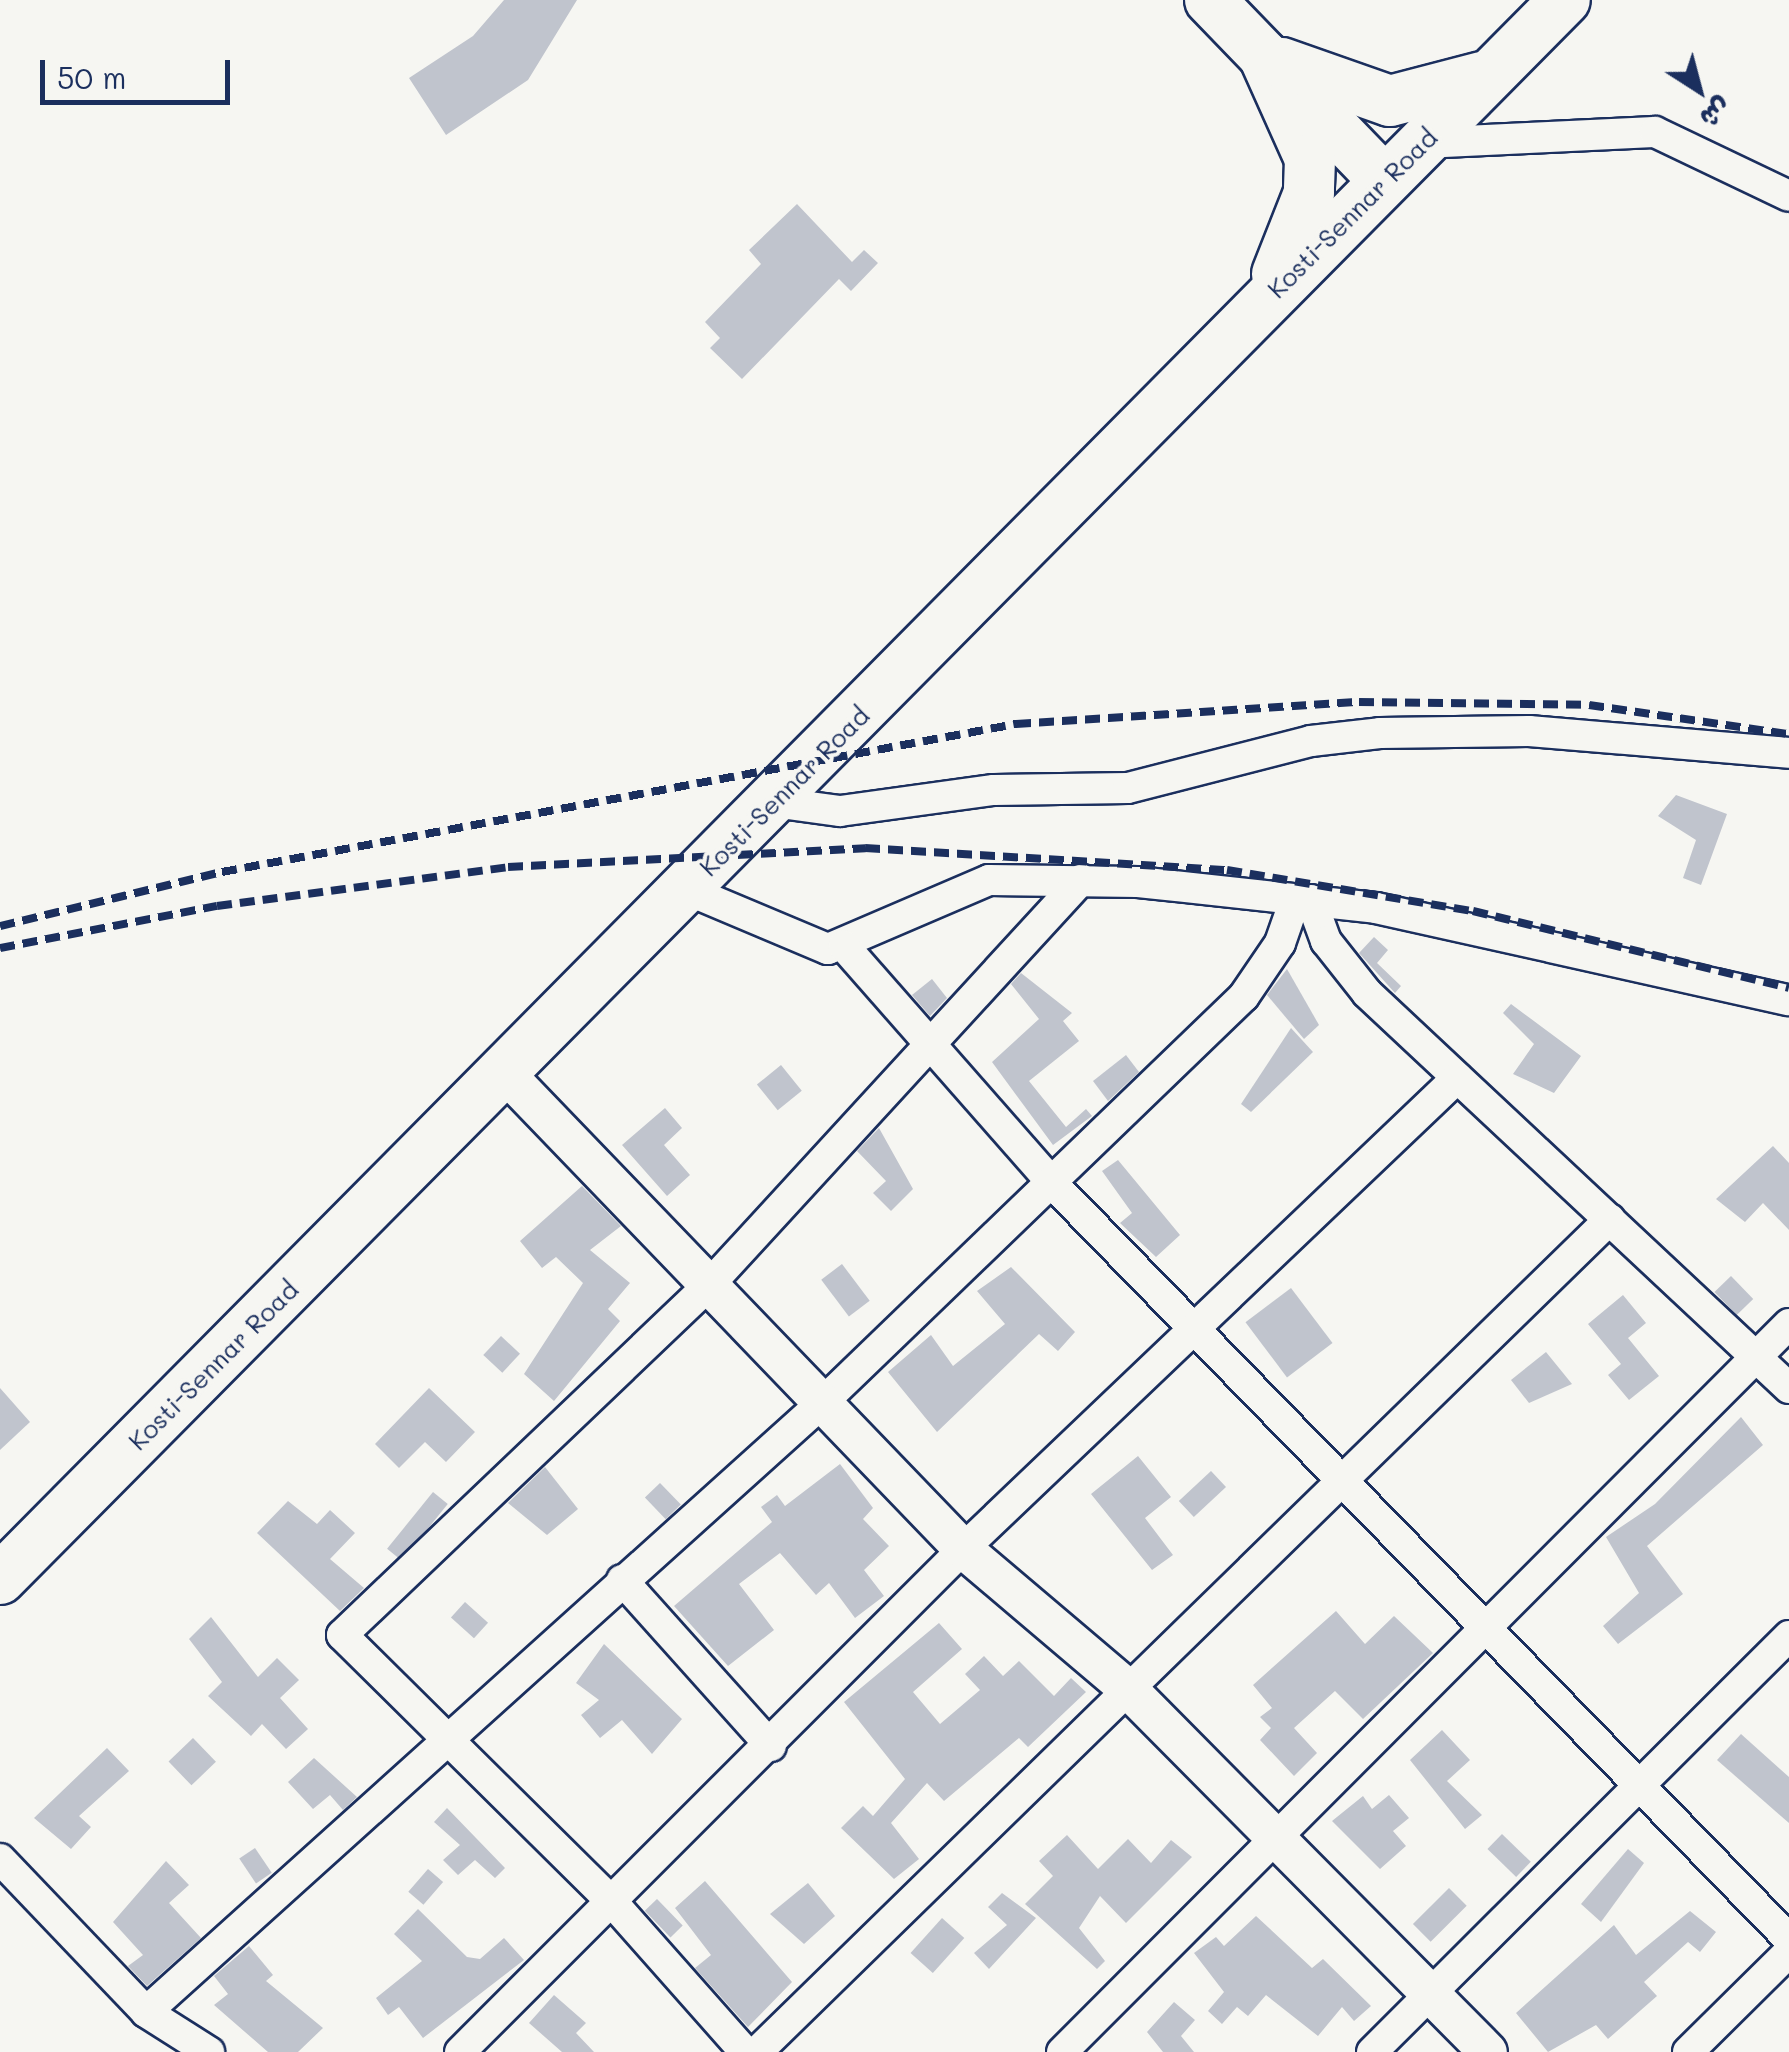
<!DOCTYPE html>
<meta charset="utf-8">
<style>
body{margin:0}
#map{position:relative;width:1789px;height:2052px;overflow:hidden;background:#f6f6f2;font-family:Mali,"Playpen Sans Arabic",sans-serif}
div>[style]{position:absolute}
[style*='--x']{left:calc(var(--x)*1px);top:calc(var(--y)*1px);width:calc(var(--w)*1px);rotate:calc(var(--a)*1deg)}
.building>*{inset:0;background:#c0c4cd;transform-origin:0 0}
.roads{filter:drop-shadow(2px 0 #1b2f5e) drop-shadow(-2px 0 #1b2f5e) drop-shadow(0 2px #1b2f5e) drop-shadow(0 -2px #1b2f5e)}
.minor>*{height:30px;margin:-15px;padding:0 15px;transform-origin:15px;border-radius:15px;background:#f6f6f2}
.tertiary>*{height:38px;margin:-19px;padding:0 19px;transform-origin:19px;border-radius:19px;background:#f6f6f2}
.trunk>*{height:50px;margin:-25px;padding:0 25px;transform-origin:25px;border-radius:25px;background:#f6f6f2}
.rail>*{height:8px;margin-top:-4px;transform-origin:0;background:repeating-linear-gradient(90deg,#1b2f5e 0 15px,transparent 0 23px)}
span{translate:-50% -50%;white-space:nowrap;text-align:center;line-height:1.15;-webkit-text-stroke:8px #f6f6f2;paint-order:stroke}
.street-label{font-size:25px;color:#1b2f5e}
.north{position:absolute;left:1649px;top:40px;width:100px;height:100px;-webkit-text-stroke:8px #f6f6f2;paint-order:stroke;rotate:144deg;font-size:28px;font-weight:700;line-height:40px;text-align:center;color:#1b2f5e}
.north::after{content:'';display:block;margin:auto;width:35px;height:45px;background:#1b2f5e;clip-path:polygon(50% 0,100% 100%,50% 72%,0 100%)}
.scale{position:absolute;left:40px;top:60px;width:190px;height:45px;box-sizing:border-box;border:5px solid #1b2f5e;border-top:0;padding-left:12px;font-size:30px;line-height:35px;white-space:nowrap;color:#1b2f5e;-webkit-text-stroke:8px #f6f6f2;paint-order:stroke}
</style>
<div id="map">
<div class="building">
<div style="clip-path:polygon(504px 0,577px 0,528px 80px,446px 135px,409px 78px,473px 36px)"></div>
<div style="clip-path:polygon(797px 204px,852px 262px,864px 250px,878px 263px,851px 291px,839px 279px,742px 379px,710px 348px,720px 338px,705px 322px,761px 264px,749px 250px)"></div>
<div style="clip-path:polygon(1676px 795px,1727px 814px,1701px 885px,1683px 878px,1696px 840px,1658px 816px)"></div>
<div style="clip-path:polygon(1374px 937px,1388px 950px,1377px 963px,1401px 986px,1395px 993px,1359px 953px)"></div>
<div style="clip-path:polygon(1287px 969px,1319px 1025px,1304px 1039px,1267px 995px)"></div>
<div style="clip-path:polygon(1021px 973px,1072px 1013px,1063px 1021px,1079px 1041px,1029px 1081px,1066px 1127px,1086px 1109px,1092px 1116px,1053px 1145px,992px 1062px,1039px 1019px,1011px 984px)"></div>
<div style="clip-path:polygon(932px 979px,947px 998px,930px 1016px,912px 995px)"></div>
<div style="clip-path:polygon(1511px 1004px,1581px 1056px,1554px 1093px,1513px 1074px,1534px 1044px,1503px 1013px)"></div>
<div style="clip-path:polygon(1291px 1028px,1313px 1052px,1251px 1112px,1241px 1104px)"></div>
<div style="clip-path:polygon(1126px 1055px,1139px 1072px,1108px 1101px,1093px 1081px)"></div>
<div style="left:781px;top:1065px;width:33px;height:31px;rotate:51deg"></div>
<div style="clip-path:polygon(665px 1108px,682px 1128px,664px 1145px,690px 1175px,667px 1196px,622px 1145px)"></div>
<div style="clip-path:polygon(879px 1128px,913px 1189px,891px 1211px,873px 1193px,886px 1181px,857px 1151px)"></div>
<div style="clip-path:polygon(1773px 1146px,1789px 1163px,1789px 1230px,1763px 1203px,1745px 1222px,1716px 1199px)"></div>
<div style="clip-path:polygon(1118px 1160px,1180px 1235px,1156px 1257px,1120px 1223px,1132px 1213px,1102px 1171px)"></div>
<div style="clip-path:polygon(582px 1186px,621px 1226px,590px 1250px,630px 1283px,608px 1309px,620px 1321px,554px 1401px,524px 1374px,583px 1283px,556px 1257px,542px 1268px,520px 1241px)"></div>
<div style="left:842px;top:1264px;width:46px;height:26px;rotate:53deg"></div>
<div style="clip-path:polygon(1011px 1267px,1075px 1332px,1058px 1351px,1039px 1334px,937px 1432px,888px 1372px,931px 1335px,953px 1366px,1005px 1324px,977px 1291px)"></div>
<div style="left:1731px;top:1276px;width:32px;height:23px;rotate:46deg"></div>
<div style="left:1291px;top:1288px;width:69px;height:57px;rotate:53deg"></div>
<div style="clip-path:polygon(1623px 1295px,1646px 1323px,1628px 1338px,1659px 1376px,1629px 1400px,1608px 1375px,1621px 1364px,1588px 1324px)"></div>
<div style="left:501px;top:1336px;width:26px;height:26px;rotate:43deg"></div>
<div style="clip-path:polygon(1546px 1352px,1572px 1384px,1529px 1403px,1511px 1380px)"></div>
<div style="clip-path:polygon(0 1388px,30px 1422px,0 1450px)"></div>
<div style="clip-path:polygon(429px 1388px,475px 1432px,446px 1462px,425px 1442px,399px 1468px,375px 1444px)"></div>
<div style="clip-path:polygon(1741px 1417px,1763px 1445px,1647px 1546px,1683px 1594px,1618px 1644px,1603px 1626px,1639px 1593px,1606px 1537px,1655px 1504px)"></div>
<div style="clip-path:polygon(1138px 1456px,1171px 1497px,1145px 1518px,1173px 1555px,1152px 1570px,1091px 1494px)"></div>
<div style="clip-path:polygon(840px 1464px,873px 1508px,863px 1519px,889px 1546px,864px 1570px,884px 1596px,855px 1618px,829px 1583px,816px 1595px,780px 1553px,739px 1584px,774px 1630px,728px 1666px,674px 1606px,772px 1522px,761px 1507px,777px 1495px,785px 1506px)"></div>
<div style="clip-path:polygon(545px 1467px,578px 1509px,547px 1535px,508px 1503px)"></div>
<div style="left:1211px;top:1471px;width:22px;height:44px;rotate:47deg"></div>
<div style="left:660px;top:1483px;width:30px;height:21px;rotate:46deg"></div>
<div style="left:433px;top:1492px;width:19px;height:73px;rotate:39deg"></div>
<div style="clip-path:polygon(288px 1501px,317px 1524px,330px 1510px,355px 1533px,330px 1559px,364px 1588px,340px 1611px,257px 1533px)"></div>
<div style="left:465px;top:1602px;width:31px;height:21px;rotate:42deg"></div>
<div style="clip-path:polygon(1336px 1611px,1365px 1644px,1394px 1616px,1433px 1653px,1363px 1719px,1335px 1691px,1294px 1728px,1317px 1753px,1294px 1776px,1260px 1740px,1271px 1728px,1260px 1717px,1272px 1708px,1253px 1685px)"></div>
<div style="clip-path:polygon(211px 1617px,258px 1677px,277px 1658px,299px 1680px,280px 1698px,308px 1729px,286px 1749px,262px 1724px,251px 1736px,208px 1696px,222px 1682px,189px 1639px)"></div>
<div style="clip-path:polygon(939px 1623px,962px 1649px,913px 1692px,940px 1724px,980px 1690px,965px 1674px,984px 1656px,1003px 1676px,1019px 1661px,1054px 1696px,1071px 1678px,1086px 1692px,1028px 1747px,1019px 1738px,944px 1801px,927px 1783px,891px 1823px,919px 1859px,894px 1879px,841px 1828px,863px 1806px,873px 1816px,905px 1779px,844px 1702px)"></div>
<div style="clip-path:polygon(604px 1644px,682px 1719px,652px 1754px,622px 1720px,600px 1738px,581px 1715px,599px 1700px,576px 1683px)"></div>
<div style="clip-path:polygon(1442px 1730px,1470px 1760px,1447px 1781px,1482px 1815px,1465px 1829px,1410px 1760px)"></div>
<div style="clip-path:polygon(1741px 1734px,1789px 1777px,1789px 1823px,1717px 1760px)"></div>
<div style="left:193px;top:1738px;width:33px;height:34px;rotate:46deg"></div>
<div style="clip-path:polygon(107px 1748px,129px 1771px,79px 1816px,91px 1827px,71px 1849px,34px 1818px)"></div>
<div style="clip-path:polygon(314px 1758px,357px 1797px,343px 1810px,330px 1795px,313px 1809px,288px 1782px)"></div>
<div style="clip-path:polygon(1389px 1795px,1409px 1818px,1393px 1831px,1406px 1846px,1380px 1869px,1332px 1821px,1363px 1796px,1372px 1809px)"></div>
<div style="clip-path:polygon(447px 1808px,505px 1868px,495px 1878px,475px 1860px,458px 1875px,443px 1860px,460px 1845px,434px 1822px)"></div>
<div style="left:1502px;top:1834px;width:40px;height:21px;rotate:44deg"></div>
<div style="clip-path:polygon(1067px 1835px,1098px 1869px,1128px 1839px,1151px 1863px,1171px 1840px,1192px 1857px,1126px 1923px,1100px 1896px,1079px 1928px,1105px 1961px,1097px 1969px,1025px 1904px,1053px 1876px,1039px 1861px)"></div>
<div style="left:255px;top:1848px;width:30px;height:19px;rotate:56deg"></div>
<div style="clip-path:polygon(1628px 1849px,1644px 1863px,1601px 1922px,1581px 1904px)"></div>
<div style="clip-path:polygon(166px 1861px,189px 1885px,169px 1903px,201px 1938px,147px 1986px,128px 1966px,143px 1955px,113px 1922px)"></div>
<div style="left:428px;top:1869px;width:20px;height:30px;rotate:41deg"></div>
<div style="clip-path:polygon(705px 1881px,792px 1982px,748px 2027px,695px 1968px,711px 1955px,675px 1908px)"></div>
<div style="clip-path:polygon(808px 1883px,835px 1916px,804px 1944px,770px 1914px)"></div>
<div style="left:1449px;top:1888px;width:25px;height:51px;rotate:45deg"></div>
<div style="clip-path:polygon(1002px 1893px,1036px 1918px,989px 1969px,974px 1953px,1007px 1925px,988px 1907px)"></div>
<div style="left:657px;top:1899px;width:37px;height:17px;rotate:46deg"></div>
<div style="clip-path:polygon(418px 1909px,467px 1957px,480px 1959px,504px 1938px,524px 1960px,423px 2038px,399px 2007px,388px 2015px,376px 1998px,422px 1961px,394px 1934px)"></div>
<div style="clip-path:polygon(1690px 1911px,1716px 1932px,1700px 1952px,1688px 1942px,1644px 1982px,1657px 1996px,1608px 2039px,1596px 2025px,1548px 2052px,1516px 2013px,1614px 1925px,1636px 1955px)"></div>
<div style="clip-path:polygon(1256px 1916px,1312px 1968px,1323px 1959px,1371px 2006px,1354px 2021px,1342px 2007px,1318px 2036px,1266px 1995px,1248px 2016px,1237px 2007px,1222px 2024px,1208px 2011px,1224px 1992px,1194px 1953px,1216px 1937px,1224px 1946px)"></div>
<div style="left:942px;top:1918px;width:30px;height:47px;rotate:42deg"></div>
<div style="clip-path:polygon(249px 1946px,273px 1975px,266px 1981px,323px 2028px,298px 2052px,268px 2052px,214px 2005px,228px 1994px,214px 1976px)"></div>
<div style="clip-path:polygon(554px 1995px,586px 2023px,576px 2033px,594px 2052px,562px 2052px,529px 2023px)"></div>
<div style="clip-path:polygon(1174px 2002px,1195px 2020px,1181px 2036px,1194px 2052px,1163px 2052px,1147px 2032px)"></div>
</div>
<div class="roads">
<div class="minor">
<div style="--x:1422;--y:143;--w:233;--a:-2.7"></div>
<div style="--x:1655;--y:132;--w:148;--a:25.5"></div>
<div style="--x:773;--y:802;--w:68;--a:7.7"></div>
<div style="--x:840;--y:811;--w:155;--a:-7.8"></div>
<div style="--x:994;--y:790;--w:134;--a:-0.9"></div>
<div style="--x:1128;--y:788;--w:189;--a:-14.4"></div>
<div style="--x:1311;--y:741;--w:69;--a:-6.6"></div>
<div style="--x:1380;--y:733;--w:149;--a:-0.8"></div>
<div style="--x:1529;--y:731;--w:261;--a:4.8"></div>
<div style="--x:685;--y:889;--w:155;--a:22.8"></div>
<div style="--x:828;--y:949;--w:175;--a:-23.2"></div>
<div style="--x:989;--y:880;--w:149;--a:0.8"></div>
<div style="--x:1138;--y:882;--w:239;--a:6.2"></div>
<div style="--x:1376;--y:908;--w:423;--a:12.6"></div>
<div style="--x:1311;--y:900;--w:44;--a:69.9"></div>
<div style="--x:1326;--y:941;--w:66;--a:51.7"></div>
<div style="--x:1367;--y:993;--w:578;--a:43.11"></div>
<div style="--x:844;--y:946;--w:314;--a:48.7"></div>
<div style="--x:1051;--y:1182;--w:1057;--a:45.73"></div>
<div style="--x:622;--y:1580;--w:223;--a:48.1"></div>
<div style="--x:0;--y:1859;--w:211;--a:46.3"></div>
<div style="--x:146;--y:2012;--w:75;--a:32.4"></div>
<div style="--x:146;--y:2012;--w:910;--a:-42.02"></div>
<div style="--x:822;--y:1403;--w:586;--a:-43.96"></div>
<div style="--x:1244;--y:996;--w:64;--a:-55.8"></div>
<div style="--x:1280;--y:943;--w:46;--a:-70.8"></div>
<div style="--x:460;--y:2052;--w:711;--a:-45"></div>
<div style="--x:963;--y:1549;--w:683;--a:-43.63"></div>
<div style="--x:745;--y:2052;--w:199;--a:-131.5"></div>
<div style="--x:613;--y:1903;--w:381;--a:-135.3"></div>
<div style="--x:342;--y:1635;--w:509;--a:-43.65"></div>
<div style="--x:710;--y:1284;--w:549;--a:-47.44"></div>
<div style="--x:757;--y:2052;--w:1192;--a:-44.32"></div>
<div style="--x:1062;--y:2052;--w:1029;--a:-45.04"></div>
<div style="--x:1372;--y:2052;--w:589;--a:-44.93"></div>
<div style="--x:1688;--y:2052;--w:142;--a:-44.7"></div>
</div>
<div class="tertiary">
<div style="--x:504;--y:1072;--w:662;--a:46.1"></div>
<div style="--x:963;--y:1549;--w:216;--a:40.3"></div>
<div style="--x:1128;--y:1689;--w:511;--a:45.24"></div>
</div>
<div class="trunk">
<div style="--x:1210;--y:0;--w:248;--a:46"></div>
<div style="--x:1264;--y:56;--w:113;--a:65.9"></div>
<div style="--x:1310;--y:159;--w:34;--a:92"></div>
<div style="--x:1309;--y:193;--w:87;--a:111.6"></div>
<div style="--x:1282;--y:63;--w:114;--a:19.4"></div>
<div style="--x:1390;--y:101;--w:95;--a:-14.6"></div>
<div style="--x:0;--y:1579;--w:2223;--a:-45.26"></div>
</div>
</div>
<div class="rail">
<div style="--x:0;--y:926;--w:228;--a:-13.7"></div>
<div style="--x:222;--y:872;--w:808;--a:-10.56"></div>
<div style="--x:1016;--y:724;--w:344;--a:-3.7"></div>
<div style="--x:1359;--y:702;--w:230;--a:0.7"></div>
<div style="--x:1589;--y:705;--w:202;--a:8.3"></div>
<div style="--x:0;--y:948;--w:221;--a:-11"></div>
<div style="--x:217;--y:906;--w:294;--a:-7.6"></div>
<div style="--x:508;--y:867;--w:358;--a:-3"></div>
<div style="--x:865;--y:848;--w:363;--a:3.5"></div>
<div style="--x:1227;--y:870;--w:249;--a:9.5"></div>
<div style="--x:1473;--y:911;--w:325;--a:13.7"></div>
</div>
<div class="street-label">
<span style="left:1352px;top:213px;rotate:-45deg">Kosti-Sennar Road</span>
<span style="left:784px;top:791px;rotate:-45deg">Kosti-Sennar Road</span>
<span style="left:213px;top:1365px;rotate:-45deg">Kosti-Sennar Road</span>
</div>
<div class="north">ش</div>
<div class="scale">50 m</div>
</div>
